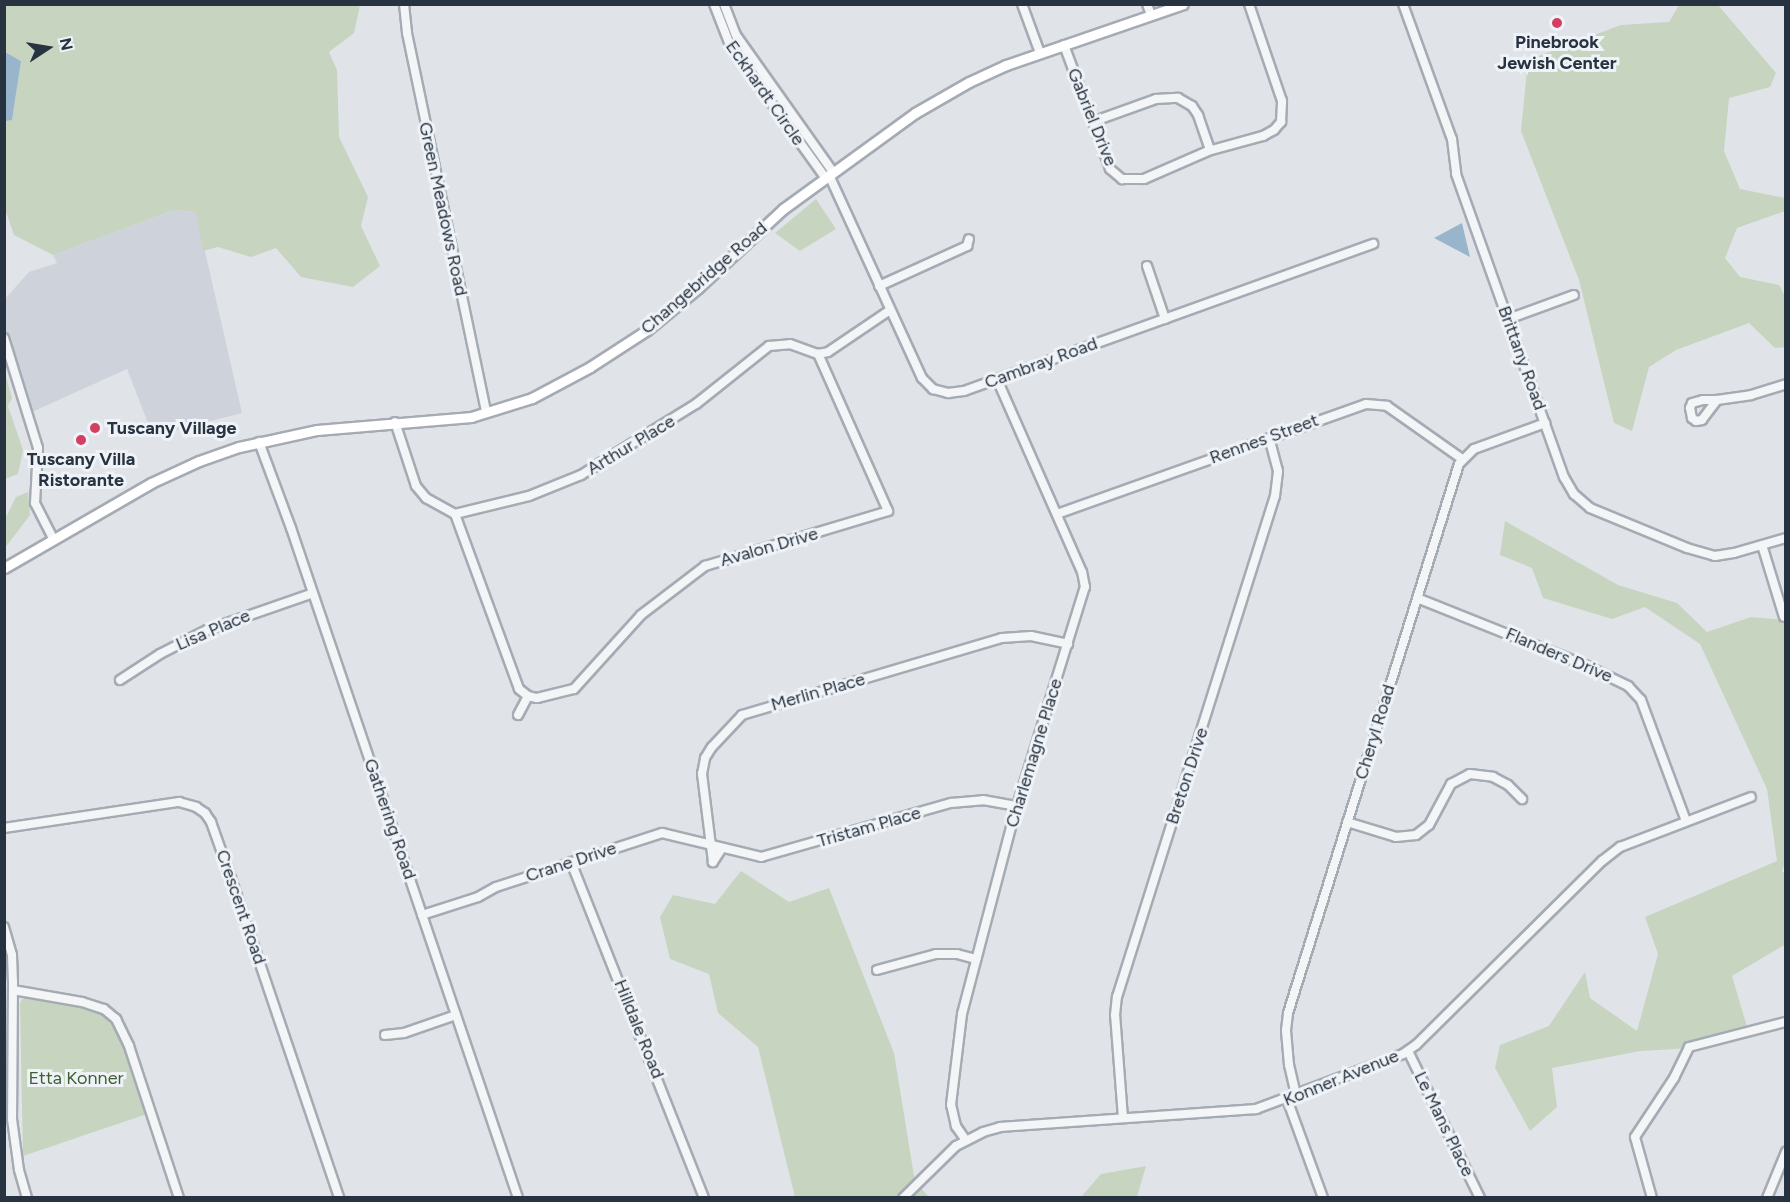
<!DOCTYPE html>
<style>
body{margin:0}
#map{position:relative;width:1790px;height:1202px;overflow:hidden;background:#e0e4e9;font-family:Figtree,sans-serif}
div>[style]{position:absolute}
[style*='--x']{left:calc(var(--x)*1px);top:calc(var(--y)*1px);width:calc(var(--w)*1px);rotate:calc(var(--a)*1deg)}
.built>*{inset:0;background:#ced3db}
.green>*{inset:0;background:#c7d4c0}
.water>*{inset:0;background:#99b5cb}
.roads{filter:drop-shadow(2px 0 #a5abb3) drop-shadow(-2px 0 #a5abb3) drop-shadow(0 2px #a5abb3) drop-shadow(0 -2px #a5abb3)}
.minor>*{height:8px;margin:-4px;padding:0 4px;transform-origin:4px;border-radius:4px;background:#f3f5f7}
.major>*{height:9px;margin:-4.5px;padding:0 4.5px;transform-origin:4.5px;border-radius:4.5px;background:#fff}
.dots>*{width:16px;height:16px;translate:-50% -50%;box-sizing:border-box;border:3px solid #eff3f7;border-radius:50%}
span{translate:-50% -50%;white-space:nowrap;text-align:center;line-height:1.15;-webkit-text-stroke:6px #eff3f7;paint-order:stroke}
.poi-label{font-size:18px;color:#283341;font-weight:700}
.left{translate:0 -50%;text-align:left}
.street-label{font-size:18px;color:#283341}
.park-label{font-size:18px;color:#3f5e34}
.frame{position:absolute;inset:0;border:6px solid #283341;pointer-events:none}
.north{position:absolute;left:18px;top:18px;width:60px;height:60px;-webkit-text-stroke:4px #eff3f7;paint-order:stroke;rotate:78deg;font-size:16px;font-weight:700;line-height:24px;text-align:center;color:#283341}
.north::after{content:'';display:block;margin:auto;width:21px;height:27px;background:#283341;clip-path:polygon(50% 0,100% 100%,50% 72%,0 100%)}
</style>
<div id="map">
<div class="built">
<div style="clip-path:polygon(174px 210px,196px 212px,242px 413px,153px 436px,127px 369px,30px 413px,5px 338px,4px 300px,29px 272px,57px 263px,53px 255px)"></div>
</div>
<div class="green">
<div style="clip-path:polygon(5px 5px,360px 5px,354px 33px,329px 52px,337px 70px,339px 137px,368px 197px,361px 226px,380px 266px,353px 287px,301px 277px,276px 248px,251px 257px,218px 247px,203px 251px,196px 212px,174px 210px,53px 255px,14px 235px,5px 209px,4px 121px,12px 119px,21px 61px,5px 52px)"></div>
<div style="clip-path:polygon(1679px 5px,1718px 5px,1776px 73px,1770px 87px,1729px 98px,1724px 151px,1740px 189px,1785px 198px,1785px 211px,1737px 228px,1725px 258px,1740px 277px,1779px 285px,1785px 296px,1785px 347px,1775px 348px,1749px 323px,1676px 350px,1649px 367px,1632px 431px,1614px 423px,1579px 280px,1521px 131px,1528px 60px,1621px 25px,1669px 22px)"></div>
<div style="clip-path:polygon(816px 199px,836px 229px,800px 251px,775px 233px)"></div>
<div style="clip-path:polygon(5px 373px,12px 398px,8px 406px,23px 450px,18px 474px,5px 479px)"></div>
<div style="clip-path:polygon(28px 492px,30px 515px,5px 548px,5px 519px,16px 497px)"></div>
<div style="clip-path:polygon(1505px 521px,1618px 585px,1677px 603px,1707px 632px,1751px 617px,1785px 620px,1786px 857px,1782px 872px,1786px 873px,1786px 944px,1732px 976px,1748px 1030px,1692px 1048px,1640px 1051px,1552px 1068px,1557px 1107px,1530px 1131px,1495px 1068px,1500px 1045px,1549px 1026px,1585px 972px,1590px 998px,1637px 1031px,1658px 954px,1645px 917px,1777px 861px,1767px 789px,1700px 644px,1645px 607px,1612px 619px,1543px 598px,1532px 568px,1500px 555px)"></div>
<div style="clip-path:polygon(741px 871px,789px 902px,829px 888px,894px 1053px,915px 1182px,929px 1197px,795px 1197px,758px 1047px,718px 1013px,709px 974px,670px 959px,660px 917px,673px 895px,715px 904px)"></div>
<div style="clip-path:polygon(30px 996px,83px 1006px,110px 1018px,126px 1051px,147px 1114px,23px 1156px,20px 1004px,22px 999px)"></div>
<div style="clip-path:polygon(1146px 1166px,1137px 1197px,1081px 1197px,1101px 1174px)"></div>
</div>
<div class="water">
<div style="clip-path:polygon(5px 52px,21px 61px,12px 120px,5px 121px)"></div>
<div style="clip-path:polygon(1462px 223px,1470px 257px,1434px 238px)"></div>
</div>
<div class="roads">
<div class="minor">
<div style="--x:404;--y:4;--w:29;--a:84"></div>
<div style="--x:407;--y:33;--w:387;--a:78.2"></div>
<div style="--x:714;--y:4;--w:44;--a:68.7"></div>
<div style="--x:730;--y:45;--w:163;--a:54.3"></div>
<div style="--x:724;--y:4;--w:33;--a:69"></div>
<div style="--x:736;--y:35;--w:168;--a:54.7"></div>
<div style="--x:1022;--y:4;--w:52;--a:69.8"></div>
<div style="--x:1147;--y:4;--w:12;--a:70"></div>
<div style="--x:1403;--y:4;--w:144;--a:70.1"></div>
<div style="--x:1452;--y:139;--w:35;--a:83"></div>
<div style="--x:1456;--y:174;--w:322;--a:70.4"></div>
<div style="--x:1564;--y:477;--w:20;--a:60"></div>
<div style="--x:1574;--y:494;--w:21;--a:41"></div>
<div style="--x:1590;--y:508;--w:105;--a:22.4"></div>
<div style="--x:1687;--y:548;--w:29;--a:16"></div>
<div style="--x:1715;--y:556;--w:19;--a:-9"></div>
<div style="--x:1734;--y:553;--w:54;--a:-16.1"></div>
<div style="--x:1064;--y:45;--w:132;--a:69.6"></div>
<div style="--x:1110;--y:169;--w:16;--a:40"></div>
<div style="--x:1122;--y:179;--w:22;--a:0"></div>
<div style="--x:1144;--y:179;--w:70;--a:-23.6"></div>
<div style="--x:1208;--y:151;--w:57;--a:-15.3"></div>
<div style="--x:1263;--y:136;--w:13;--a:-29"></div>
<div style="--x:1274;--y:130;--w:11;--a:-49"></div>
<div style="--x:1281;--y:122;--w:21;--a:-87"></div>
<div style="--x:1282;--y:101;--w:102;--a:-108.8"></div>
<div style="--x:1092;--y:122;--w:68;--a:-19.8"></div>
<div style="--x:1156;--y:99;--w:22;--a:-3"></div>
<div style="--x:1178;--y:98;--w:16;--a:30"></div>
<div style="--x:1192;--y:106;--w:11;--a:56"></div>
<div style="--x:1198;--y:115;--w:37;--a:71"></div>
<div style="--x:829;--y:175;--w:223;--a:65.4"></div>
<div style="--x:922;--y:378;--w:16;--a:45"></div>
<div style="--x:933;--y:389;--w:16;--a:15"></div>
<div style="--x:948;--y:393;--w:16;--a:-7"></div>
<div style="--x:964;--y:391;--w:435;--a:-19.8"></div>
<div style="--x:1147;--y:266;--w:56;--a:71.2"></div>
<div style="--x:879;--y:286;--w:97;--a:-24.4"></div>
<div style="--x:967;--y:246;--w:7;--a:-74"></div>
<div style="--x:1508;--y:319;--w:70;--a:-20"></div>
<div style="--x:4;--y:338;--w:115;--a:72.8"></div>
<div style="--x:38;--y:448;--w:55;--a:93.1"></div>
<div style="--x:35;--y:503;--w:39;--a:63"></div>
<div style="--x:1703;--y:400;--w:14;--a:0"></div>
<div style="--x:1717;--y:400;--w:25;--a:127"></div>
<div style="--x:1702;--y:420;--w:6;--a:171"></div>
<div style="--x:1696;--y:421;--w:5;--a:-143"></div>
<div style="--x:1692;--y:418;--w:10;--a:-101"></div>
<div style="--x:1690;--y:408;--w:5;--a:-68"></div>
<div style="--x:1692;--y:403;--w:11;--a:-15"></div>
<div style="--x:1717;--y:400;--w:34;--a:-8"></div>
<div style="--x:1751;--y:395;--w:37;--a:-17"></div>
<div style="--x:395;--y:422;--w:67;--a:71.8"></div>
<div style="--x:416;--y:486;--w:16;--a:50"></div>
<div style="--x:426;--y:498;--w:33;--a:29"></div>
<div style="--x:455;--y:514;--w:76;--a:-13.7"></div>
<div style="--x:529;--y:496;--w:56;--a:-22"></div>
<div style="--x:581;--y:475;--w:135;--a:-31.7"></div>
<div style="--x:696;--y:404;--w:93;--a:-38.5"></div>
<div style="--x:769;--y:346;--w:21;--a:-5"></div>
<div style="--x:790;--y:344;--w:30;--a:20"></div>
<div style="--x:818;--y:354;--w:10;--a:-11"></div>
<div style="--x:828;--y:352;--w:75;--a:-34.1"></div>
<div style="--x:259;--y:442;--w:92;--a:69.6"></div>
<div style="--x:291;--y:528;--w:707;--a:71.28"></div>
<div style="--x:455;--y:514;--w:186;--a:69.9"></div>
<div style="--x:519;--y:689;--w:11;--a:38"></div>
<div style="--x:528;--y:696;--w:9;--a:13"></div>
<div style="--x:537;--y:698;--w:38;--a:-14"></div>
<div style="--x:574;--y:689;--w:100;--a:-47.8"></div>
<div style="--x:641;--y:615;--w:81;--a:-37.4"></div>
<div style="--x:705;--y:566;--w:191;--a:-16.7"></div>
<div style="--x:888;--y:511;--w:172;--a:-114"></div>
<div style="--x:1057;--y:514;--w:328;--a:-19.6"></div>
<div style="--x:1366;--y:404;--w:21;--a:5"></div>
<div style="--x:1387;--y:406;--w:92;--a:35.2"></div>
<div style="--x:1762;--y:545;--w:75;--a:73"></div>
<div style="--x:1417;--y:598;--w:183;--a:21.8"></div>
<div style="--x:1587;--y:666;--w:46;--a:26"></div>
<div style="--x:1628;--y:686;--w:19;--a:47"></div>
<div style="--x:1641;--y:700;--w:129;--a:69.6"></div>
<div style="--x:120;--y:680;--w:48;--a:-33"></div>
<div style="--x:160;--y:654;--w:53;--a:-27.1"></div>
<div style="--x:207;--y:630;--w:112;--a:-19.2"></div>
<div style="--x:518;--y:715;--w:21;--a:-62"></div>
<div style="--x:1347;--y:822;--w:51;--a:17"></div>
<div style="--x:1396;--y:837;--w:20;--a:-6"></div>
<div style="--x:1416;--y:835;--w:16;--a:-38"></div>
<div style="--x:1429;--y:825;--w:47;--a:-61.8"></div>
<div style="--x:1451;--y:784;--w:21;--a:-28"></div>
<div style="--x:1470;--y:774;--w:23;--a:7"></div>
<div style="--x:1493;--y:777;--w:17;--a:28"></div>
<div style="--x:1508;--y:785;--w:20;--a:45"></div>
<div style="--x:4;--y:828;--w:177;--a:-8.5"></div>
<div style="--x:179;--y:802;--w:18;--a:16"></div>
<div style="--x:196;--y:807;--w:11;--a:34"></div>
<div style="--x:205;--y:813;--w:11;--a:56"></div>
<div style="--x:211;--y:822;--w:63;--a:70.4"></div>
<div style="--x:232;--y:881;--w:335;--a:71.3"></div>
<div style="--x:722;--y:848;--w:17;--a:123"></div>
<div style="--x:713;--y:862;--w:89;--a:-97.1"></div>
<div style="--x:702;--y:774;--w:16;--a:-79"></div>
<div style="--x:705;--y:758;--w:13;--a:-58"></div>
<div style="--x:712;--y:747;--w:44;--a:-46.8"></div>
<div style="--x:742;--y:715;--w:271;--a:-16.5"></div>
<div style="--x:1002;--y:638;--w:29;--a:-4"></div>
<div style="--x:1031;--y:636;--w:38;--a:12"></div>
<div style="--x:571;--y:862;--w:361;--a:68.4"></div>
<div style="--x:422;--y:915;--w:59;--a:-17.8"></div>
<div style="--x:478;--y:897;--w:21;--a:-29"></div>
<div style="--x:496;--y:887;--w:175;--a:-18"></div>
<div style="--x:662;--y:833;--w:102;--a:13.6"></div>
<div style="--x:761;--y:857;--w:198;--a:-15.9"></div>
<div style="--x:951;--y:803;--w:32;--a:-5"></div>
<div style="--x:983;--y:800;--w:35;--a:10"></div>
<div style="--x:4;--y:927;--w:29;--a:74"></div>
<div style="--x:12;--y:955;--w:26;--a:88"></div>
<div style="--x:13;--y:981;--w:138;--a:90.4"></div>
<div style="--x:12;--y:1119;--w:51;--a:82.2"></div>
<div style="--x:19;--y:1170;--w:29;--a:74"></div>
<div style="--x:877;--y:970;--w:61;--a:-15.2"></div>
<div style="--x:936;--y:954;--w:21;--a:0"></div>
<div style="--x:957;--y:954;--w:20;--a:15"></div>
<div style="--x:13;--y:990;--w:70;--a:9.9"></div>
<div style="--x:82;--y:1002;--w:23;--a:18"></div>
<div style="--x:104;--y:1009;--w:16;--a:40"></div>
<div style="--x:116;--y:1019;--w:30;--a:64"></div>
<div style="--x:129;--y:1046;--w:160;--a:71.8"></div>
<div style="--x:385;--y:1035;--w:19;--a:-6"></div>
<div style="--x:404;--y:1033;--w:55;--a:-19.1"></div>
<div style="--x:1408;--y:1051;--w:164;--a:63.9"></div>
<div style="--x:1296;--y:1095;--w:31;--a:-103"></div>
<div style="--x:1289;--y:1065;--w:35;--a:-95"></div>
<div style="--x:1286;--y:1030;--w:17;--a:-83"></div>
<div style="--x:1288;--y:1013;--w:575;--a:-72.7"></div>
<div style="--x:1459;--y:464;--w:21;--a:-45"></div>
<div style="--x:1474;--y:449;--w:76;--a:-20.1"></div>
<div style="--x:1287;--y:1099;--w:105;--a:70"></div>
<div style="--x:1123;--y:1118;--w:103;--a:-94.4"></div>
<div style="--x:1115;--y:1015;--w:18;--a:-84"></div>
<div style="--x:1117;--y:997;--w:525;--a:-72.5"></div>
<div style="--x:1275;--y:496;--w:25;--a:-83"></div>
<div style="--x:1278;--y:471;--w:34;--a:-105"></div>
<div style="--x:965;--y:1139;--w:16;--a:-125"></div>
<div style="--x:956;--y:1126;--w:22;--a:-103"></div>
<div style="--x:951;--y:1105;--w:92;--a:-83.1"></div>
<div style="--x:962;--y:1014;--w:202;--a:-75.3"></div>
<div style="--x:1013;--y:819;--w:243;--a:-72.8"></div>
<div style="--x:1085;--y:587;--w:15;--a:-101"></div>
<div style="--x:1082;--y:572;--w:211;--a:-113.8"></div>
<div style="--x:903;--y:1198;--w:74;--a:-44.5"></div>
<div style="--x:956;--y:1146;--w:30;--a:-27"></div>
<div style="--x:983;--y:1132;--w:18;--a:-16"></div>
<div style="--x:1000;--y:1127;--w:257;--a:-4"></div>
<div style="--x:1256;--y:1109;--w:157;--a:-20.5"></div>
<div style="--x:1403;--y:1054;--w:16;--a:-35"></div>
<div style="--x:1416;--y:1045;--w:262;--a:-44.7"></div>
<div style="--x:1602;--y:861;--w:23;--a:-38"></div>
<div style="--x:1620;--y:847;--w:140;--a:-20.9"></div>
<div style="--x:1652;--y:1198;--w:63;--a:-105.6"></div>
<div style="--x:1635;--y:1137;--w:71;--a:-56.5"></div>
<div style="--x:1674;--y:1078;--w:34;--a:-64"></div>
<div style="--x:1689;--y:1047;--w:100;--a:-14.5"></div>
<div style="--x:1767;--y:1198;--w:50;--a:-67.6"></div>
</div>
<div class="major">
<div style="--x:4;--y:568;--w:170;--a:-30"></div>
<div style="--x:151;--y:483;--w:53;--a:-24.6"></div>
<div style="--x:199;--y:461;--w:42;--a:-19.3"></div>
<div style="--x:239;--y:447;--w:80;--a:-12.3"></div>
<div style="--x:317;--y:430;--w:155;--a:-4.8"></div>
<div style="--x:471;--y:417;--w:64;--a:-17.3"></div>
<div style="--x:532;--y:398;--w:66;--a:-28.1"></div>
<div style="--x:590;--y:367;--w:68;--a:-33"></div>
<div style="--x:647;--y:330;--w:66;--a:-39.5"></div>
<div style="--x:698;--y:288;--w:116;--a:-42.9"></div>
<div style="--x:783;--y:209;--w:163;--a:-36"></div>
<div style="--x:915;--y:113;--w:62;--a:-29.9"></div>
<div style="--x:969;--y:82;--w:41;--a:-24.7"></div>
<div style="--x:1006;--y:65;--w:187;--a:-19"></div>
</div>
</div>
<div class="dots">
<div style="left:1557px;top:23px;background:#d43f61"></div>
<div style="left:95px;top:428px;background:#d43f61"></div>
<div style="left:81px;top:440px;background:#d43f61"></div>
</div>
<div class="poi-label">
<span style="left:1557px;top:53px">Pinebrook<br>Jewish Center</span>
<span class="left" style="left:107px;top:428px">Tuscany Village</span>
<span style="left:81px;top:470px">Tuscany Villa<br>Ristorante</span>
</div>
<div class="street-label">
<span style="left:765px;top:93px;rotate:55deg">Eckhardt Circle</span>
<span style="left:1092px;top:117px;rotate:68deg">Gabriel Drive</span>
<span style="left:443px;top:209px;rotate:78deg">Green Meadows Road</span>
<span style="left:704px;top:278px;rotate:-41deg">Changebridge Road</span>
<span style="left:1522px;top:358px;rotate:70deg">Brittany Road</span>
<span style="left:1041px;top:363px;rotate:-20deg">Cambray Road</span>
<span style="left:1264px;top:439px;rotate:-20deg">Rennes Street</span>
<span style="left:631px;top:445px;rotate:-31deg">Arthur Place</span>
<span style="left:769px;top:547px;rotate:-16deg">Avalon Drive</span>
<span style="left:213px;top:630px;rotate:-23deg">Lisa Place</span>
<span style="left:1559px;top:655px;rotate:23deg">Flanders Drive</span>
<span style="left:818px;top:692px;rotate:-16deg">Merlin Place</span>
<span style="left:1375px;top:732px;rotate:-73deg">Cheryl Road</span>
<span style="left:1034px;top:753px;rotate:-73deg">Charlemagne Place</span>
<span style="left:1187px;top:776px;rotate:-72deg">Breton Drive</span>
<span style="left:390px;top:819px;rotate:71deg">Gathering Road</span>
<span style="left:869px;top:827px;rotate:-16deg">Tristam Place</span>
<span style="left:571px;top:862px;rotate:-18deg">Crane Drive</span>
<span style="left:241px;top:907px;rotate:71deg">Crescent Road</span>
<span style="left:639px;top:1029px;rotate:68deg">Hilldale Road</span>
<span style="left:1341px;top:1078px;rotate:-22deg">Konner Avenue</span>
<span style="left:1444px;top:1124px;rotate:64deg">Le Mans Place</span>
</div>
<div class="park-label">
<span style="left:76px;top:1078px">Etta Konner</span>
</div>
<div class="frame"></div>
<div class="north">N</div>
</div>
